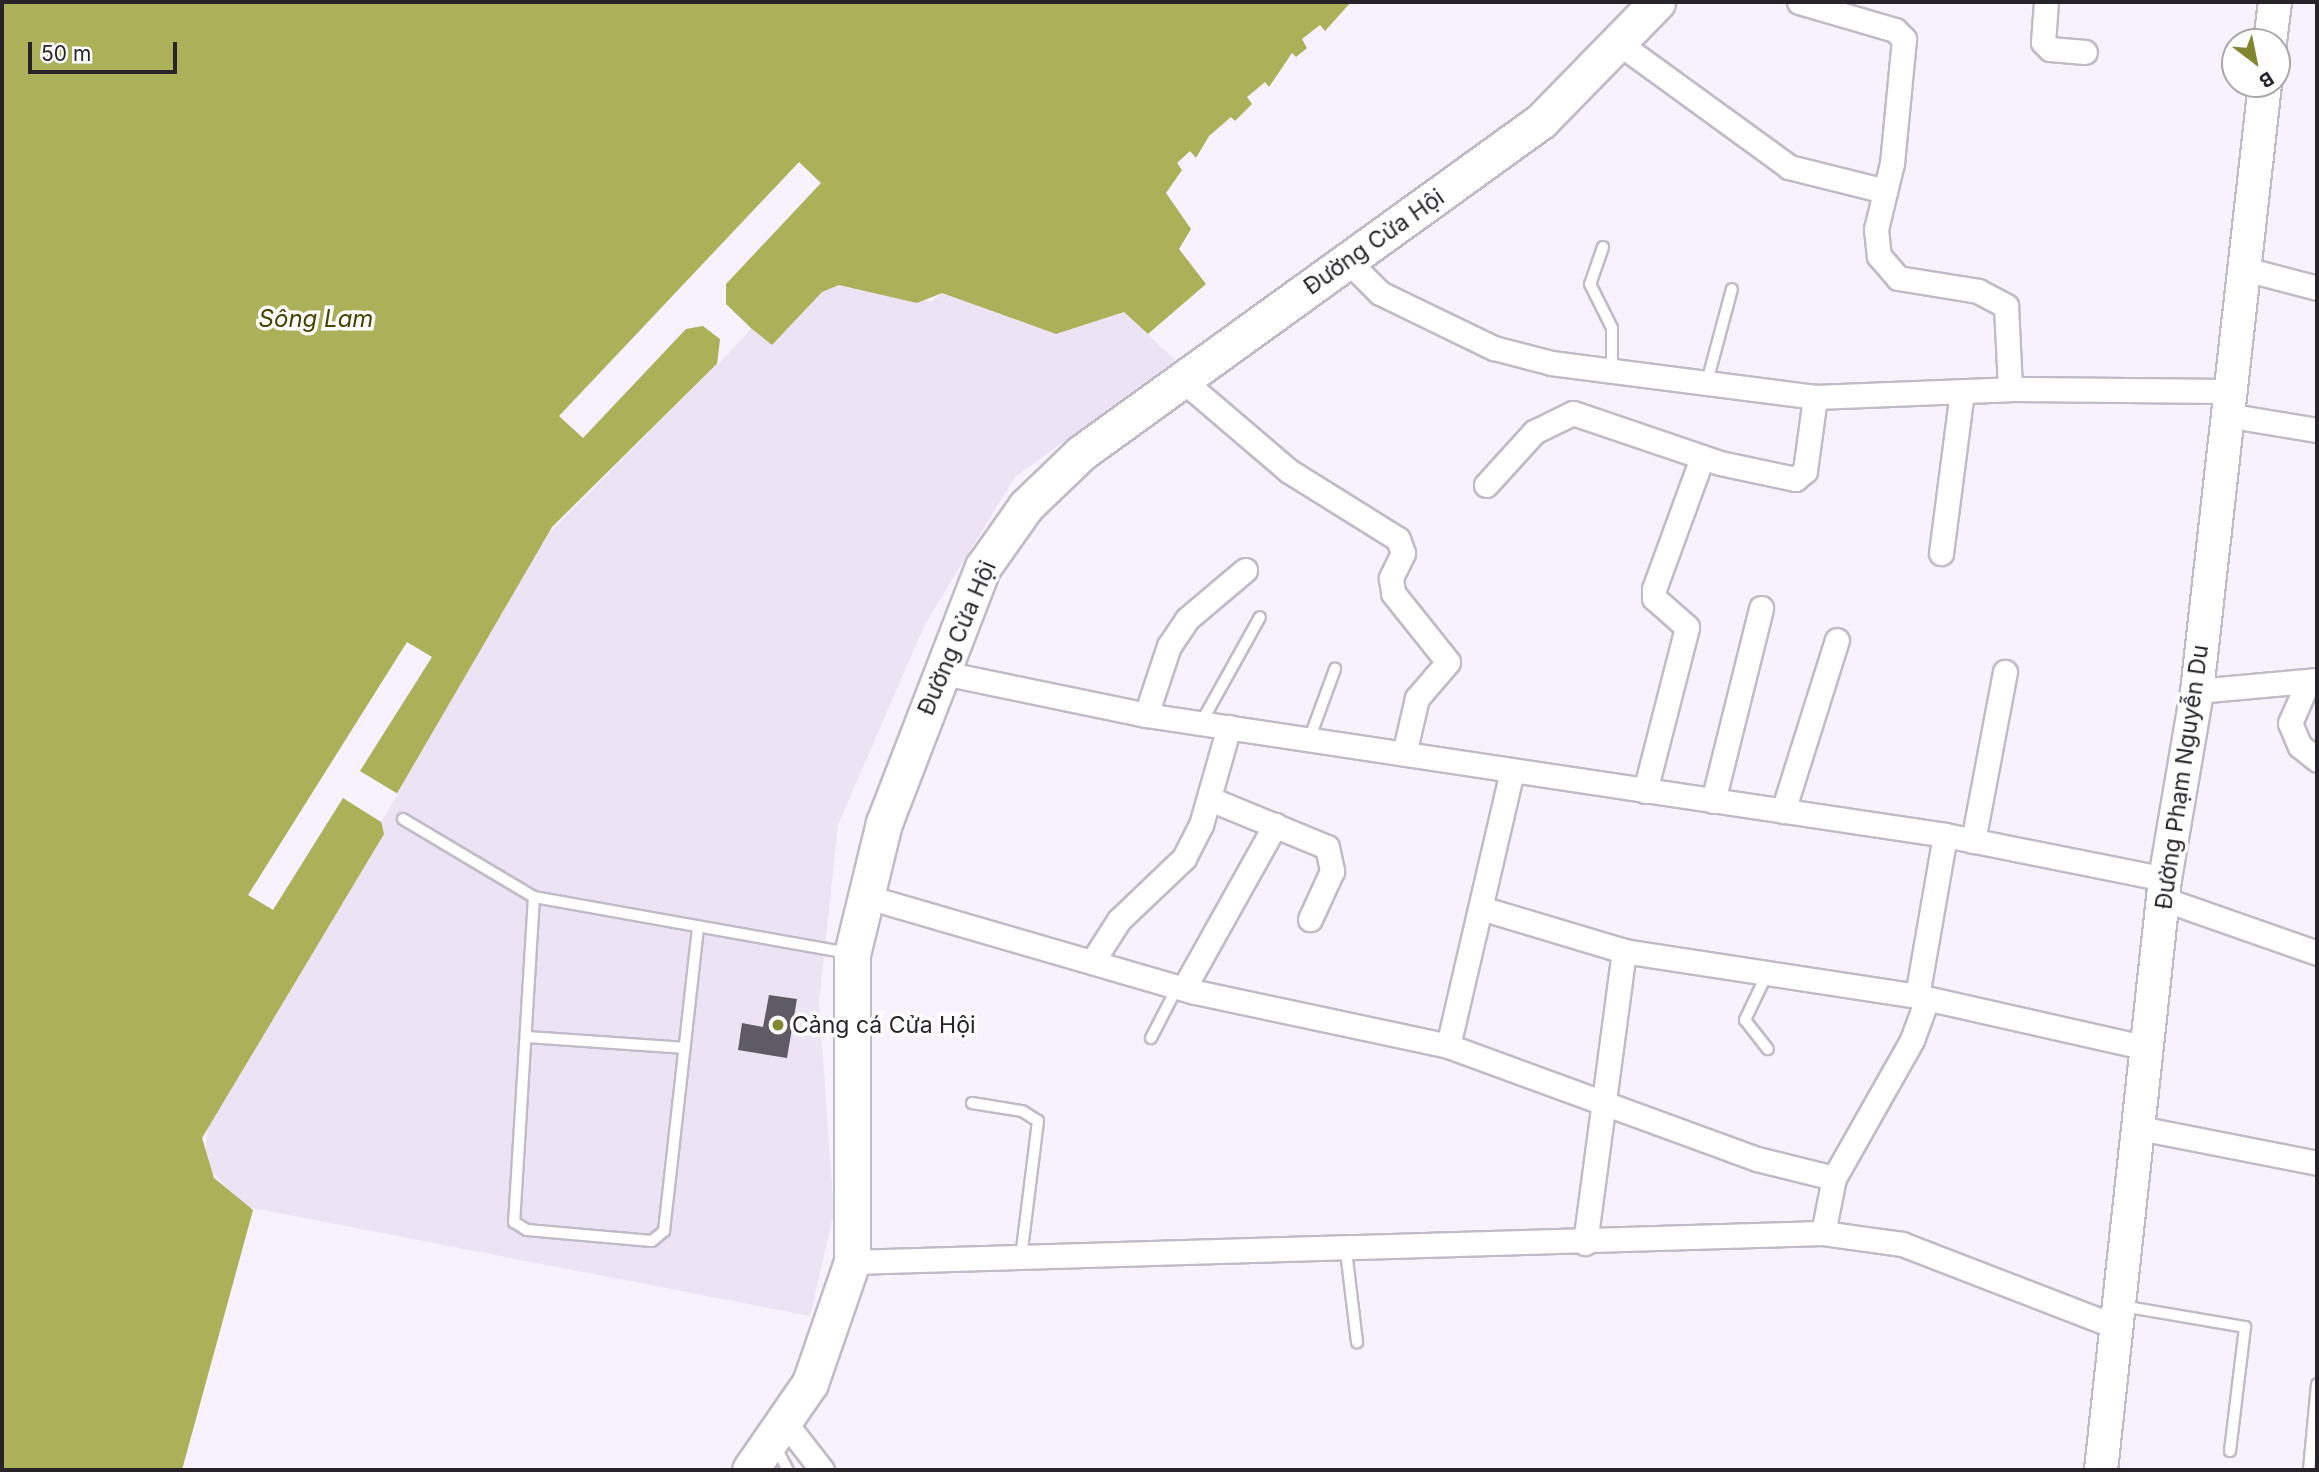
<!DOCTYPE html>
<meta charset="utf-8">
<style>
body{margin:0}
#map{position:relative;width:2319px;height:1472px;overflow:hidden;background:#f7f2fe;font-family:Inter,sans-serif}
div>[style]{position:absolute}
[style*='--x']{left:calc(var(--x)*1px);top:calc(var(--y)*1px);width:calc(var(--w)*1px);rotate:calc(var(--a)*1deg)}
.built>*{inset:0;background:#ece3f5}
.water>*{inset:0;background:#abb059}
.pier>*{inset:0;background:#f7f2fe}
.building>*{inset:0;background:#5f5b64}
.roads{filter:drop-shadow(2px 0 #c0bbc6) drop-shadow(-2px 0 #c0bbc6) drop-shadow(0 2px #c0bbc6) drop-shadow(0 -2px #c0bbc6)}
.lane>*{height:10px;margin:-5px;padding:0 5px;transform-origin:5px;border-radius:5px;background:#fff}
.street>*{height:23px;margin:-11.5px;padding:0 11.5px;transform-origin:11.5px;border-radius:11.5px;background:#fff}
.secondary>*{height:32px;margin:-16px;padding:0 16px;transform-origin:16px;border-radius:16px;background:#fff}
.primary>*{height:35px;margin:-17.5px;padding:0 17.5px;transform-origin:17.5px;border-radius:17.5px;background:#fff}
.dots>*{width:19px;height:19px;translate:-50% -50%;box-sizing:border-box;border:4px solid #fff;border-radius:50%}
span{translate:-50% -50%;white-space:nowrap;text-align:center;line-height:1.15;-webkit-text-stroke:7px #fff;paint-order:stroke}
.street-label{font-size:23px;color:#262428}
.poi-label{font-size:23px;color:#262428}
.left{translate:0 -50%;text-align:left}
.water-label{font-size:24px;color:#434500;font-style:italic}
.frame{position:absolute;inset:0;border:4px solid #262428;pointer-events:none}
.north{position:absolute;left:2221px;top:28px;width:70px;height:70px;box-sizing:border-box;background:#fff;border:2px solid #a8a7a9;border-radius:50%;rotate:148deg;font-size:19px;font-weight:700;line-height:28px;text-align:center;color:#262428}
.north::after{content:'';display:block;margin:auto;width:24px;height:32px;background:#828631;clip-path:polygon(50% 0,100% 100%,50% 72%,0 100%)}
.scale{position:absolute;left:28px;top:42px;width:149px;height:32px;box-sizing:border-box;border:4px solid #262428;border-top:0;padding-left:9px;font-size:21px;line-height:24px;white-space:nowrap;color:#262428;-webkit-text-stroke:5px #fff;paint-order:stroke}
</style>
<div id="map">
<div class="built">
<div style="clip-path:polygon(839px 285px,931px 302px,942px 293px,1056px 334px,1124px 312px,1175px 360px,1015px 477px,925px 624px,838px 825px,819px 1003px,834px 1212px,810px 1316px,243px 1206px,205px 1164px,208px 1123px,545px 537px,752px 329px,772px 345px,822px 292px)"></div>
</div>
<div class="water">
<div style="clip-path:polygon(2px 2px,1351px 2px,1325px 31px,1320px 25px,1302px 39px,1307px 48px,1296px 57px,1292px 53px,1269px 87px,1265px 82px,1247px 97px,1252px 104px,1235px 121px,1231px 117px,1209px 136px,1196px 158px,1190px 151px,1177px 163px,1182px 170px,1166px 193px,1191px 229px,1179px 249px,1206px 284px,1148px 334px,1124px 312px,1056px 334px,942px 293px,917px 303px,839px 285px,822px 292px,772px 345px,752px 329px,552px 527px,381px 821px,384px 834px,202px 1138px,214px 1178px,253px 1210px,182px 1470px,2px 1470px)"></div>
</div>
<div class="pier">
<div style="clip-path:polygon(799px 162px,821px 183px,726px 284px,726px 304px,752px 329px,717px 365px,720px 339px,703px 326px,686px 329px,583px 438px,559px 416px)"></div>
<div style="clip-path:polygon(407px 642px,432px 657px,360px 771px,398px 794px,381px 822px,343px 798px,273px 910px,248px 895px)"></div>
</div>
<div class="building">
<div style="clip-path:polygon(769px 995px,797px 999px,787px 1058px,738px 1050px,742px 1023px,763px 1027px)"></div>
</div>
<div class="roads">
<div class="lane">
<div style="--x:1603;--y:247;--w:39;--a:109"></div>
<div style="--x:1590;--y:284;--w:49;--a:63.4"></div>
<div style="--x:1612;--y:328;--w:41;--a:90"></div>
<div style="--x:1707;--y:382;--w:96;--a:-75"></div>
<div style="--x:1201;--y:723;--w:121;--a:-60.9"></div>
<div style="--x:1309;--y:740;--w:76;--a:-69.9"></div>
<div style="--x:403;--y:819;--w:152;--a:30.8"></div>
<div style="--x:534;--y:897;--w:320;--a:10.1"></div>
<div style="--x:534;--y:897;--w:326;--a:93.5"></div>
<div style="--x:514;--y:1222;--w:15;--a:32"></div>
<div style="--x:527;--y:1230;--w:125;--a:5"></div>
<div style="--x:652;--y:1241;--w:16;--a:-40"></div>
<div style="--x:664;--y:1231;--w:306;--a:-83.6"></div>
<div style="--x:1767;--y:974;--w:51;--a:115.6"></div>
<div style="--x:1745;--y:1020;--w:37;--a:52"></div>
<div style="--x:529;--y:1037;--w:156;--a:4"></div>
<div style="--x:1151;--y:1038;--w:59;--a:-62.6"></div>
<div style="--x:972;--y:1103;--w:51;--a:9.1"></div>
<div style="--x:1022;--y:1111;--w:19;--a:32"></div>
<div style="--x:1038;--y:1121;--w:138;--a:97.1"></div>
<div style="--x:1346;--y:1251;--w:92;--a:83.1"></div>
<div style="--x:2122;--y:1306;--w:125;--a:9.7"></div>
<div style="--x:2245;--y:1327;--w:125;--a:96.9"></div>
<div style="--x:774;--y:1444;--w:30;--a:62"></div>
<div style="--x:2309;--y:1470;--w:86;--a:-84.7"></div>
</div>
<div class="street">
<div style="--x:1799;--y:2;--w:100;--a:16.3"></div>
<div style="--x:1895;--y:30;--w:13;--a:45"></div>
<div style="--x:1904;--y:39;--w:125;--a:95.5"></div>
<div style="--x:1892;--y:163;--w:68;--a:103.6"></div>
<div style="--x:1876;--y:229;--w:27;--a:84"></div>
<div style="--x:1879;--y:256;--w:29;--a:49"></div>
<div style="--x:1898;--y:278;--w:81;--a:9.2"></div>
<div style="--x:1978;--y:291;--w:32;--a:28"></div>
<div style="--x:2006;--y:306;--w:83;--a:87.2"></div>
<div style="--x:2046;--y:2;--w:40;--a:94.3"></div>
<div style="--x:2043;--y:42;--w:10;--a:45"></div>
<div style="--x:2050;--y:49;--w:35;--a:5"></div>
<div style="--x:1620;--y:44;--w:209;--a:36"></div>
<div style="--x:1789;--y:167;--w:99;--a:14"></div>
<div style="--x:1348;--y:261;--w:45;--a:45"></div>
<div style="--x:1380;--y:293;--w:127;--a:25.8"></div>
<div style="--x:1494;--y:348;--w:59;--a:14.7"></div>
<div style="--x:1551;--y:363;--w:266;--a:7.3"></div>
<div style="--x:1815;--y:397;--w:195;--a:-2.3"></div>
<div style="--x:2010;--y:389;--w:218;--a:0.5"></div>
<div style="--x:2241;--y:268;--w:79;--a:14.7"></div>
<div style="--x:1180;--y:378;--w:143;--a:40.5"></div>
<div style="--x:1289;--y:471;--w:128;--a:32"></div>
<div style="--x:1398;--y:539;--w:15;--a:70"></div>
<div style="--x:1403;--y:553;--w:28;--a:116"></div>
<div style="--x:1391;--y:578;--w:15;--a:82"></div>
<div style="--x:1393;--y:593;--w:88;--a:51.4"></div>
<div style="--x:1448;--y:662;--w:48;--a:130.7"></div>
<div style="--x:1417;--y:698;--w:57;--a:103.1"></div>
<div style="--x:2226;--y:415;--w:92;--a:9.4"></div>
<div style="--x:1486;--y:485;--w:72;--a:-47.8"></div>
<div style="--x:1534;--y:432;--w:43;--a:-26"></div>
<div style="--x:1573;--y:413;--w:155;--a:18.8"></div>
<div style="--x:1720;--y:463;--w:77;--a:12"></div>
<div style="--x:1795;--y:479;--w:13;--a:-39"></div>
<div style="--x:1805;--y:471;--w:75;--a:-82.3"></div>
<div style="--x:1941;--y:553;--w:162;--a:-82.6"></div>
<div style="--x:939;--y:672;--w:211;--a:11.7"></div>
<div style="--x:1146;--y:715;--w:808;--a:8.54"></div>
<div style="--x:1945;--y:835;--w:224;--a:11.3"></div>
<div style="--x:2308;--y:682;--w:45;--a:113.7"></div>
<div style="--x:2290;--y:723;--w:25;--a:67"></div>
<div style="--x:2300;--y:746;--w:22;--a:39"></div>
<div style="--x:2197;--y:691;--w:121;--a:-5.2"></div>
<div style="--x:1146;--y:715;--w:73;--a:-71.6"></div>
<div style="--x:1169;--y:646;--w:32;--a:-56"></div>
<div style="--x:1187;--y:619;--w:76;--a:-40.2"></div>
<div style="--x:1645;--y:791;--w:169;--a:-75.6"></div>
<div style="--x:1687;--y:627;--w:44;--a:-138.7"></div>
<div style="--x:1654;--y:598;--w:9;--a:-90"></div>
<div style="--x:1654;--y:589;--w:140;--a:-69.9"></div>
<div style="--x:1210;--y:799;--w:126;--a:22.3"></div>
<div style="--x:1327;--y:847;--w:25;--a:78"></div>
<div style="--x:1332;--y:871;--w:53;--a:114.6"></div>
<div style="--x:1713;--y:801;--w:199;--a:-76"></div>
<div style="--x:1783;--y:811;--w:179;--a:-72.5"></div>
<div style="--x:1973;--y:841;--w:172;--a:-79.3"></div>
<div style="--x:864;--y:896;--w:345;--a:16.2"></div>
<div style="--x:1195;--y:992;--w:259;--a:12"></div>
<div style="--x:1448;--y:1046;--w:329;--a:20.1"></div>
<div style="--x:1757;--y:1159;--w:79;--a:13.9"></div>
<div style="--x:2163;--y:899;--w:163;--a:19.3"></div>
<div style="--x:1481;--y:908;--w:149;--a:16.7"></div>
<div style="--x:1624;--y:951;--w:296;--a:8.7"></div>
<div style="--x:1917;--y:996;--w:236;--a:12.7"></div>
<div style="--x:1094;--y:959;--w:46;--a:-57.3"></div>
<div style="--x:1119;--y:920;--w:90;--a:-43.6"></div>
<div style="--x:1184;--y:858;--w:37;--a:-63"></div>
<div style="--x:1201;--y:825;--w:102;--a:-74.1"></div>
<div style="--x:1184;--y:988;--w:187;--a:-60.8"></div>
<div style="--x:1917;--y:996;--w:163;--a:-80.1"></div>
<div style="--x:1448;--y:1046;--w:283;--a:-76.9"></div>
<div style="--x:2139;--y:1128;--w:181;--a:11.1"></div>
<div style="--x:1823;--y:1233;--w:56;--a:-78.7"></div>
<div style="--x:1834;--y:1178;--w:159;--a:-60.5"></div>
<div style="--x:1912;--y:1040;--w:44;--a:-69.9"></div>
<div style="--x:1585;--y:1243;--w:295;--a:-82.4"></div>
<div style="--x:852;--y:1262;--w:971;--a:-1.71"></div>
<div style="--x:1823;--y:1233;--w:80;--a:7.9"></div>
<div style="--x:1902;--y:1244;--w:230;--a:21.1"></div>
<div style="--x:787;--y:1425;--w:57;--a:52.1"></div>
</div>
<div class="secondary">
<div style="--x:2270;--y:42;--w:40;--a:-82.9"></div>
<div style="--x:2101;--y:1470;--w:594;--a:-83.82"></div>
<div style="--x:2165;--y:879;--w:191;--a:-80.3"></div>
<div style="--x:2197;--y:691;--w:611;--a:-83.61"></div>
</div>
<div class="primary">
<div style="--x:750;--y:1470;--w:106;--a:-55.4"></div>
<div style="--x:810;--y:1383;--w:128;--a:-70.9"></div>
<div style="--x:852;--y:1262;--w:308;--a:-90"></div>
<div style="--x:852;--y:954;--w:135;--a:-76.3"></div>
<div style="--x:884;--y:823;--w:274;--a:-68.9"></div>
<div style="--x:983;--y:567;--w:75;--a:-54.8"></div>
<div style="--x:1026;--y:506;--w:76;--a:-43.9"></div>
<div style="--x:1081;--y:453;--w:567;--a:-35.82"></div>
<div style="--x:1541;--y:121;--w:166;--a:-45.7"></div>
</div>
</div>
<div class="dots">
<div style="left:778px;top:1025px;background:#828631"></div>
</div>
<div class="street-label">
<span style="left:1374px;top:242px;rotate:-35deg">Đường Cửa Hội</span>
<span style="left:957px;top:638px;rotate:-67deg">Đường Cửa Hội</span>
<span style="left:2182px;top:777px;rotate:-82deg">Đường Phạm Nguyễn Du</span>
</div>
<div class="poi-label">
<span class="left" style="left:792px;top:1025px">Cảng cá Cửa Hội</span>
</div>
<div class="water-label">
<span style="left:316px;top:319px">Sông Lam</span>
</div>
<div class="frame"></div>
<div class="north">B</div>
<div class="scale">50 m</div>
</div>
